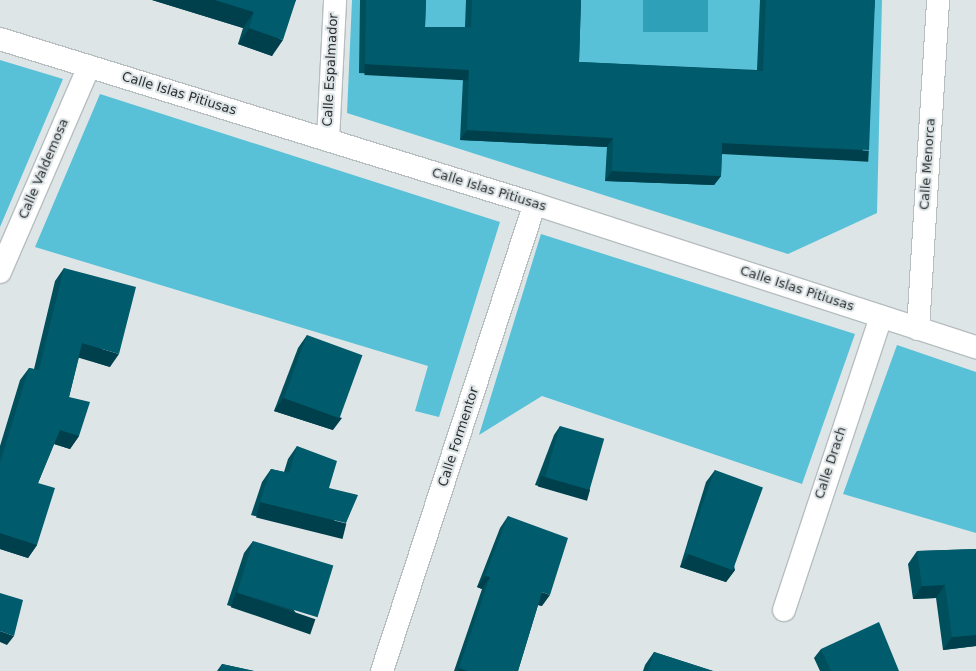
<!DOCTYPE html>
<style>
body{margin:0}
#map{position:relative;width:976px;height:671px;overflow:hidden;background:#dee5e7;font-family:"DejaVu Sans",sans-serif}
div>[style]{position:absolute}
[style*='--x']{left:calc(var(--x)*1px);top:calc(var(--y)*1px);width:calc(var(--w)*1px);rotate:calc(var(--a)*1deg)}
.green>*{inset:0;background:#59c1d7}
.water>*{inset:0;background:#2ea1b8;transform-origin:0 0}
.roads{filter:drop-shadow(1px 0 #b7bec0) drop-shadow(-1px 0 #b7bec0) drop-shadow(0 1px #b7bec0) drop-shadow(0 -1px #b7bec0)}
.street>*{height:22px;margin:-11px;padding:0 11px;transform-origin:11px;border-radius:11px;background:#fff}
.wall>*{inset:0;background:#004f5d}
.shaded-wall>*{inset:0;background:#00404c;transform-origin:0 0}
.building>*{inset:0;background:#005c6c;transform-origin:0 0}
span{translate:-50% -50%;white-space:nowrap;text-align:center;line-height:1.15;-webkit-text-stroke:4px #dee5e7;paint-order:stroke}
.street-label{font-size:13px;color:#2c2f30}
</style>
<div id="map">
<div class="green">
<div style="clip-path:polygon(352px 0,882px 0,877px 213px,788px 254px,347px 113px)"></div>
<div style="clip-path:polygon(0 60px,63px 79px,0 227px)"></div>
<div style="clip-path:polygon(100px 94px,500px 222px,439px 417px,415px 411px,428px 366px,35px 247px)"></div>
<div style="clip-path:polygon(541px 234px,855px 334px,802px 484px,542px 396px,479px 435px)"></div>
<div style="clip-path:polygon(897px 345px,976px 372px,976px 533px,843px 494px)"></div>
</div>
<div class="water">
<div style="left:643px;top:0;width:65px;height:32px"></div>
</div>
<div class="roads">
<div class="street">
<div style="--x:0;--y:39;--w:560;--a:17.14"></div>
<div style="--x:535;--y:204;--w:464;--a:18"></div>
<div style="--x:328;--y:140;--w:140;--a:-87.1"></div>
<div style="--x:0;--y:272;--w:224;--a:-66.6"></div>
<div style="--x:918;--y:329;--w:330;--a:-86.5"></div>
<div style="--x:784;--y:610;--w:309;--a:-71.7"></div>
<div style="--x:382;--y:671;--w:491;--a:-71.9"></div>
</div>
</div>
<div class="wall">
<div style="clip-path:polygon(152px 0,296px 0,272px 56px,238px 44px,243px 28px)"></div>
<div style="clip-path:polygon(360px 0,426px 0,425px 27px,465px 27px,466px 0,581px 0,579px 62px,757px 70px,760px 0,875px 0,862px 159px,722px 153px,721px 176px,714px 185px,605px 181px,607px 147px,460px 140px,463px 79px,359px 73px)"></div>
<div style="clip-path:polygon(64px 268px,110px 367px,79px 357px,69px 397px,79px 436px,70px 449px,54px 444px,38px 483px,37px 545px,28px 558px,0 549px,0 446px,20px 380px,29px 368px,34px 369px,55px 281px)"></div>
<div style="clip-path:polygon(307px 335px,333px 430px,274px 411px,298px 348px)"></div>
<div style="clip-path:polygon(560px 426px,590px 490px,584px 499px,535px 485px,554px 435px)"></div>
<div style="clip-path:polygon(297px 446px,329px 488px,337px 536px,251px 515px,262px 482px,271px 469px,284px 472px,288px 459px)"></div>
<div style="clip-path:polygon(715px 470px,735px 570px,726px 582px,680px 567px,706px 482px)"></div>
<div style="clip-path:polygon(508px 516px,542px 606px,538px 605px,518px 671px,454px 671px,482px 589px,477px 587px,500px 528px)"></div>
<div style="clip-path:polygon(253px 541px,307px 632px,227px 605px,244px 553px)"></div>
<div style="clip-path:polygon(976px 549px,976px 646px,943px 650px,936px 598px,913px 599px,908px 564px,917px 551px)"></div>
<div style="clip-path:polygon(821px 649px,899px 671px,820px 671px,814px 658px)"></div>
<div style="clip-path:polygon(654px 652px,713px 671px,643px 671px,645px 665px)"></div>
<div style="clip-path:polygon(222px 664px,254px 671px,217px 671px)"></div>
</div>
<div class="shaded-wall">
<div style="clip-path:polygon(152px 0,215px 0,254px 12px,243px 28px)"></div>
<div style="clip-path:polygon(249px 28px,283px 40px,272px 56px,238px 44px)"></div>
<div style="left:365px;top:64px;width:104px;height:11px;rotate:3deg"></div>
<div style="clip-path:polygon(467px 130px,613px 138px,607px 147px,460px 140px)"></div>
<div style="left:722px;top:143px;width:147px;height:11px;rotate:3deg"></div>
<div style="clip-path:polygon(612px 171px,721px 176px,714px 185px,605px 181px)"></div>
<div style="clip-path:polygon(82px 343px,119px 354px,110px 367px,73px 356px)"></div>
<div style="clip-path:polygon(283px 398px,342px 418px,333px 430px,274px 411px)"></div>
<div style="clip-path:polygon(60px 430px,79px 436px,70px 449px,51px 443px)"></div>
<div style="left:541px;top:476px;width:51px;height:11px;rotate:16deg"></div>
<div style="left:260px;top:502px;width:89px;height:16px;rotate:14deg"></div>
<div style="clip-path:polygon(0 533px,37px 545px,28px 558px,0 549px)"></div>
<div style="clip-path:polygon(689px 554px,735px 570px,726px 582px,680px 567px)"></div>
<div style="clip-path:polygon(485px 576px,490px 577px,482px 589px,477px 587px)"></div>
<div style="clip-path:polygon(945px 585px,936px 598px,913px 599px,922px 586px)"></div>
<div style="left:236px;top:592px;width:84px;height:16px;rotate:19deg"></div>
<div style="clip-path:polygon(542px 592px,550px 595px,542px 606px,534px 604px)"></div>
<div style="clip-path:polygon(0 631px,14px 636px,7px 645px,0 642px)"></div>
<div style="clip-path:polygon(976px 635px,976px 646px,943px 650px,952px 637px)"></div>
<div style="clip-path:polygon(459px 668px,468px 671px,458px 671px)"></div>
</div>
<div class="building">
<div style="clip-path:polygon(215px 0,296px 0,283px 40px,249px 28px,254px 12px)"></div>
<div style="clip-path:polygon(366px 0,426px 0,425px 27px,471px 27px,472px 0,581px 0,579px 62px,763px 71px,766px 0,875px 0,869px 150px,722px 143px,721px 176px,612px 171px,613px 138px,467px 130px,469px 70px,365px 64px)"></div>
<div style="clip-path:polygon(64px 268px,136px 287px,119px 354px,82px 343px,69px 397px,90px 402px,79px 436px,60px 430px,38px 483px,55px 488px,37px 545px,0 533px,0 463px,29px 368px,39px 370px)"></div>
<div style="left:307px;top:335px;width:59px;height:67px;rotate:20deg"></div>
<div style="left:560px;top:426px;width:46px;height:53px;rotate:16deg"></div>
<div style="clip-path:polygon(297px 446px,337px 461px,329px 488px,358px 495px,346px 523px,260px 502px,271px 469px,289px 473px)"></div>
<div style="left:715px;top:470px;width:51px;height:88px;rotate:20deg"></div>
<div style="clip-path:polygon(508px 516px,568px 538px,550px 595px,542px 592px,518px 671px,468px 671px,459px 668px,490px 577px,485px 576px)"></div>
<div style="left:253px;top:541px;width:84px;height:54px;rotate:17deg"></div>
<div style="clip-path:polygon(976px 549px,976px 635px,952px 637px,945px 585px,922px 586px,917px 551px)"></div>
<div style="clip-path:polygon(0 593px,23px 600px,14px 636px,0 631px)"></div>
<div style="clip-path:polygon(879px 622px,899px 671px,831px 671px,821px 649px)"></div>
<div style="clip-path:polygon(654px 652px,713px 671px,648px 671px)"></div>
<div style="clip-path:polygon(222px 664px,254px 671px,220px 671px)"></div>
</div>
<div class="street-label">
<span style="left:331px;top:70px;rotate:-87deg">Calle Espalmador</span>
<span style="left:179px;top:94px;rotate:17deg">Calle Islas Pitiusas</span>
<span style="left:928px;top:164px;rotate:-86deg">Calle Menorca</span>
<span style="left:44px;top:169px;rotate:-67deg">Calle Valdemosa</span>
<span style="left:489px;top:190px;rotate:17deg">Calle Islas Pitiusas</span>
<span style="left:797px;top:289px;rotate:18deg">Calle Islas Pitiusas</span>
<span style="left:459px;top:437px;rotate:-72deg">Calle Formentor</span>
<span style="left:831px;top:463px;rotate:-72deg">Calle Drach</span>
</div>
</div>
